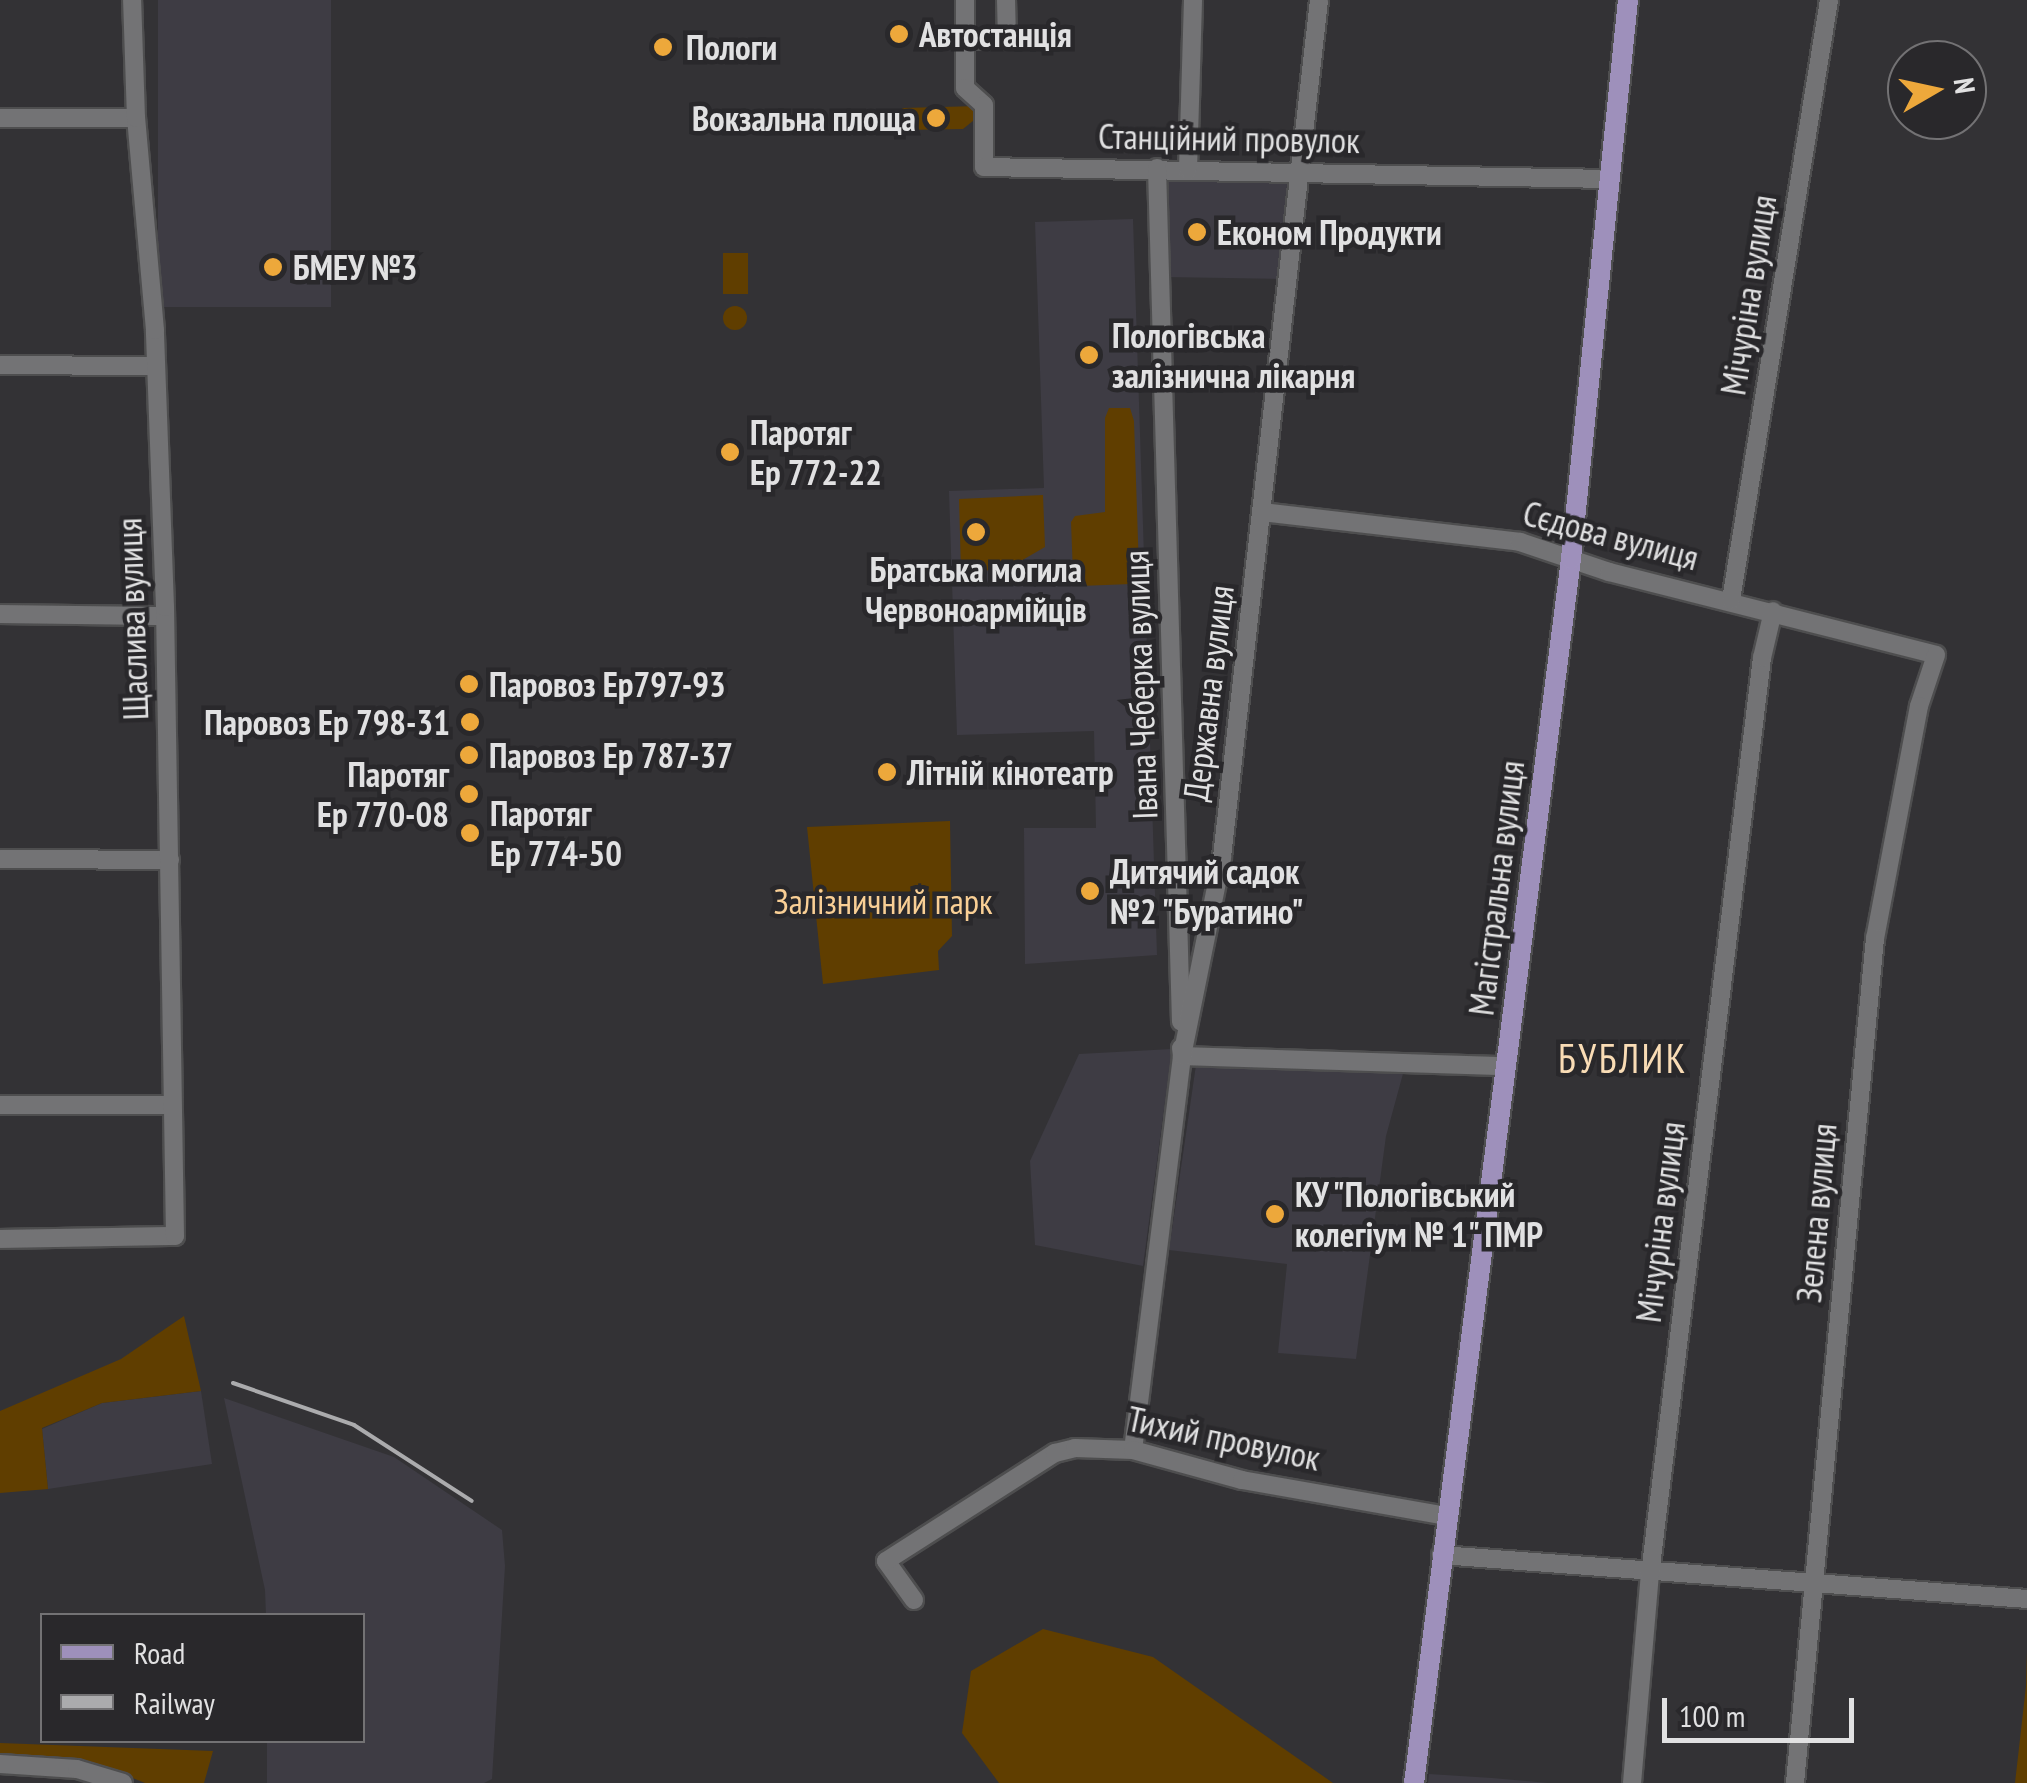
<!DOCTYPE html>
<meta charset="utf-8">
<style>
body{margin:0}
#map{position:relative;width:2027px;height:1783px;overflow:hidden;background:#333235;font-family:"PT Sans Narrow",sans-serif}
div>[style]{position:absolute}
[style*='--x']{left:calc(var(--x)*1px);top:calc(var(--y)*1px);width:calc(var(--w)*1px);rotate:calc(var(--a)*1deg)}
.built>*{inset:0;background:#3e3c44;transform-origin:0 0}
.green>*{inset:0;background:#603e00;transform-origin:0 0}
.round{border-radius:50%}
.roads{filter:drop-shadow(2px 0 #4e4e4f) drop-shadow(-2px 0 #4e4e4f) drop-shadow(0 2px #4e4e4f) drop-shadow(0 -2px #4e4e4f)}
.minor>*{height:18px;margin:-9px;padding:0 9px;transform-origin:9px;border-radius:9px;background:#737375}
.major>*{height:20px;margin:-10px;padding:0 10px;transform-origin:10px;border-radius:10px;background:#9e90bb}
.rail>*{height:4px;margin:-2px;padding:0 2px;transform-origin:2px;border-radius:2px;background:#ababad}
.dots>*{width:28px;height:28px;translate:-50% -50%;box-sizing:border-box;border:5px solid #29282b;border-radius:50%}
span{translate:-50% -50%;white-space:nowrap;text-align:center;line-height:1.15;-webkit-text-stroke:9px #29282b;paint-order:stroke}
.poi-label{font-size:35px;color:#e1e1e2;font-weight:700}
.left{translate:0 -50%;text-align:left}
.right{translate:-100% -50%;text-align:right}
.street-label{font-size:35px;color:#e1e1e2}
.park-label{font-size:35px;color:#f9cf95}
.quarter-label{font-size:40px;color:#f9dcb5;letter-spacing:2.5px}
.legend{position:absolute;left:40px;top:1613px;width:325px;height:130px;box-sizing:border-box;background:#29282b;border:2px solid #737274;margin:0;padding:12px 18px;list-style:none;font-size:30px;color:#e1e1e2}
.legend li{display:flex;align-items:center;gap:20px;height:50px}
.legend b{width:50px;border:2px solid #737274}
.north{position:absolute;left:1887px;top:40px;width:100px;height:100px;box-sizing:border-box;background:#29282b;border:2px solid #737274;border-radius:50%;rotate:81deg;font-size:28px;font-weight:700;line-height:40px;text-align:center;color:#e1e1e2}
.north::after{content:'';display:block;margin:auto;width:35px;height:45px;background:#eda83b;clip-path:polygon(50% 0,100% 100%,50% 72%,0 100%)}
.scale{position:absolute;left:1662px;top:1698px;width:192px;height:45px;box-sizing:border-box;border:5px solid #e1e1e2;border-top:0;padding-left:12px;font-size:30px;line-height:35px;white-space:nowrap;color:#e1e1e2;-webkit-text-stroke:8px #29282b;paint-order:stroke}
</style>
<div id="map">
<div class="built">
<div style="left:158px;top:0;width:173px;height:307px"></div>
<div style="left:1166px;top:180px;width:121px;height:97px;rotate:1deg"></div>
<div style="clip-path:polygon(1133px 219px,1157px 955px,1025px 964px,1024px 828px,1096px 828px,1094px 731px,957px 735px,949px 491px,1044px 488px,1035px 222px)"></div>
<div style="clip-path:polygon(1172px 1049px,1143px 1266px,1035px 1245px,1030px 1161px,1079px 1054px)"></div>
<div style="clip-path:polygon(1196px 1065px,1404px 1070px,1386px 1136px,1356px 1359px,1278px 1353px,1287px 1264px,1169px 1250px)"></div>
<div style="clip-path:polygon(201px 1391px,212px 1464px,48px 1489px,42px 1429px,102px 1403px)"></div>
<div style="clip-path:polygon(224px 1398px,394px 1457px,502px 1530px,505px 1566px,492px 1779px,484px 1783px,267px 1783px,267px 1741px,362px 1740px,362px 1616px,266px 1615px,265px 1590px)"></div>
<div style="clip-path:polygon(1429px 1774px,1492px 1778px,1548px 1783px,1428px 1783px)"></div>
</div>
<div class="green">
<div style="clip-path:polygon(979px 106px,979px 116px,963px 129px,902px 130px,902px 108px)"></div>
<div style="left:723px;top:253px;width:25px;height:41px"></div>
<div class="round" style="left:723px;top:306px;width:24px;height:24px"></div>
<div style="clip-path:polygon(1109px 408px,1130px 408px,1134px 421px,1139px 570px,1131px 584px,1080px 586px,1073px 574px,1071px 522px,1075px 516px,1105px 512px,1105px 418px)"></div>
<div style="clip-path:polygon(1043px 495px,1045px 547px,1005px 570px,961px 571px,959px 499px)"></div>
<div style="clip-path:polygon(950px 821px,952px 936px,938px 951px,939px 970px,823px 984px,807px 827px)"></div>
<div style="clip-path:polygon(184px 1316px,201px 1391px,102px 1403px,42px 1428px,48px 1489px,0 1493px,0 1411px,121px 1359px)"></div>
<div style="clip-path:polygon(1043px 1629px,1153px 1657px,1333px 1783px,999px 1783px,962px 1733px,971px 1671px)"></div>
<div style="clip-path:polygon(2027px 1652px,2027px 1783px,2015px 1783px,2026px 1686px)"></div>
<div style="clip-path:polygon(0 1743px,213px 1751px,204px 1783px,145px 1783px,101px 1765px,0 1757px)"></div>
</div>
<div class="roads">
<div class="minor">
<div style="--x:965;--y:0;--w:88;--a:90"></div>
<div style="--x:965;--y:88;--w:25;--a:42"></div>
<div style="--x:984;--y:105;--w:62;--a:90"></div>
<div style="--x:984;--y:167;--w:626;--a:1.1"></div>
<div style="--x:965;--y:40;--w:42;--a:0"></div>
<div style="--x:1007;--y:40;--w:40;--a:-91.4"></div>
<div style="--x:0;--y:118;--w:136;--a:0"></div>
<div style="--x:1157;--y:168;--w:854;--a:88.39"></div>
<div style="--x:1188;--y:169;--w:169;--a:-88.3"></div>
<div style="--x:0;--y:365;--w:155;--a:0.4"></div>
<div style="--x:1262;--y:512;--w:260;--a:6.6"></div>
<div style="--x:1520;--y:542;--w:94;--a:18.6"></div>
<div style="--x:1609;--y:572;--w:337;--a:14.2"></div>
<div style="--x:1936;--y:655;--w:54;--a:108.4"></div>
<div style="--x:1919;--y:706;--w:236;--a:100.7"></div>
<div style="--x:1875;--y:938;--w:849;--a:95.41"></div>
<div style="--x:1731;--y:600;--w:608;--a:-80.72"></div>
<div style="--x:0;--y:614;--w:165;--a:0.7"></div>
<div style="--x:0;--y:859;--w:170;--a:0.3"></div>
<div style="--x:1181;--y:1048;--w:8;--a:83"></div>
<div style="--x:1182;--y:1056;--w:323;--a:1.8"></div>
<div style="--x:0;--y:1105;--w:171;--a:0"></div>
<div style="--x:0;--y:1239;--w:175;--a:-1"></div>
<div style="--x:175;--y:1236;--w:629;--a:-90.91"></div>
<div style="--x:165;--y:607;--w:277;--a:-92.1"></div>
<div style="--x:155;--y:330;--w:213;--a:-95.1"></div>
<div style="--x:136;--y:118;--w:118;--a:-91.9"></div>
<div style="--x:1133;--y:1450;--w:397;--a:-82.9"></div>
<div style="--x:1182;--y:1056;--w:203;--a:-78.6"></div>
<div style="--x:1222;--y:857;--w:862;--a:-83.54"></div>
<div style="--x:1441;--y:1555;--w:588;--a:4.29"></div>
<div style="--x:914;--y:1600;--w:48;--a:-125.7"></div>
<div style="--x:886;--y:1561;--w:201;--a:-32.6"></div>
<div style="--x:1055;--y:1453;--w:21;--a:-14"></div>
<div style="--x:1075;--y:1448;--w:58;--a:2"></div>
<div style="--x:1133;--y:1450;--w:113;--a:15.4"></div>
<div style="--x:1242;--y:1480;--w:207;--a:10"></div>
<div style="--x:0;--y:1764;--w:77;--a:3.7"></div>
<div style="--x:77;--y:1769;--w:48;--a:16.9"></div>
<div style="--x:1632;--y:1783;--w:210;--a:-85.1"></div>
<div style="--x:1650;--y:1574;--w:923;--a:-83.03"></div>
<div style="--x:1762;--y:658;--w:48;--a:-76.8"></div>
</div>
<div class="major">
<div style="--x:1414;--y:1783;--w:1234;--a:-82.69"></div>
<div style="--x:1571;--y:559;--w:562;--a:-84.18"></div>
</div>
</div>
<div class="rail">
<div style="--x:233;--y:1383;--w:128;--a:19.1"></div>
<div style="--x:354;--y:1425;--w:140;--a:32.8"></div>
</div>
<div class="dots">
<div style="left:899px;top:34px;background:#eda83b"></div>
<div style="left:663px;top:47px;background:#eda83b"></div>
<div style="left:936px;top:118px;background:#eda83b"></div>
<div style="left:1197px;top:232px;background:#eda83b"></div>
<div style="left:273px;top:267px;background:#eda83b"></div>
<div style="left:1089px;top:355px;background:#eda83b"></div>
<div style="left:730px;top:452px;background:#eda83b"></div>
<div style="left:976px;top:532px;background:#eda83b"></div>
<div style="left:469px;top:684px;background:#eda83b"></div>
<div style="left:470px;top:722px;background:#eda83b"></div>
<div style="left:469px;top:755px;background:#eda83b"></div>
<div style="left:887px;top:772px;background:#eda83b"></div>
<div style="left:469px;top:794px;background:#eda83b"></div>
<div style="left:470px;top:833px;background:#eda83b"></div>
<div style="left:1090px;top:891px;background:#eda83b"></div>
<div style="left:1275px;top:1214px;background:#eda83b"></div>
</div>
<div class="poi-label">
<span class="left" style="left:919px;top:34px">Автостанція</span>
<span class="left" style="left:686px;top:47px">Пологи</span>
<span class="right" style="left:916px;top:118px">Вокзальна площа</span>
<span class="left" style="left:1217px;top:232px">Економ Продукти</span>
<span class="left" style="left:293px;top:267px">БМЕУ №3</span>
<span class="left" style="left:1112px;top:355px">Пологівська<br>залізнична лікарня</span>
<span class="left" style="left:750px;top:452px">Паротяг<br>Ер 772-22</span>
<span style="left:976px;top:589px">Братська могила<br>Червоноармійців</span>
<span class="left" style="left:489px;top:684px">Паровоз Ер797-93</span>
<span class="right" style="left:450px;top:722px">Паровоз Ер 798-31</span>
<span class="left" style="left:489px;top:755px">Паровоз Ер 787-37</span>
<span class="left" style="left:907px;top:772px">Літній кінотеатр</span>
<span class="right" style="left:449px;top:794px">Паротяг<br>Ер 770-08</span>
<span class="left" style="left:490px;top:833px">Паротяг<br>Ер 774-50</span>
<span class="left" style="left:1110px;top:891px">Дитячий садок<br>№2 "Буратино"</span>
<span class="left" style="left:1295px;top:1214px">КУ "Пологівський<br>колегіум № 1" ПМР</span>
</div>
<div class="street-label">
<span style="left:1229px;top:138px;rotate:1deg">Станційний провулок</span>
<span style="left:1748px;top:295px;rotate:-81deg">Мічуріна вулиця</span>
<span style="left:1611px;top:535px;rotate:15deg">Сєдова вулиця</span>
<span style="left:132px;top:619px;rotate:-92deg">Щаслива вулиця</span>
<span style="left:1140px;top:685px;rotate:-92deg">Івана Чеберка вулиця</span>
<span style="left:1208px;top:693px;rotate:-83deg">Державна вулиця</span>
<span style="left:1496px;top:888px;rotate:-83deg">Магістральна вулиця</span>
<span style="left:1816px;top:1213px;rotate:-85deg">Зелена вулиця</span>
<span style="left:1660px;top:1222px;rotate:-83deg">Мічуріна вулиця</span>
<span style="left:1224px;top:1438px;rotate:12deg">Тихий провулок</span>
</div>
<div class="park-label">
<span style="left:883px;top:901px">Залізничний парк</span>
</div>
<div class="quarter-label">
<span style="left:1623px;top:1058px">БУБЛИК</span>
</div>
<ul class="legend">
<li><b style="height:12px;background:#9e90bb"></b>Road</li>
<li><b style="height:12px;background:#ababad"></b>Railway</li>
</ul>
<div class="north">N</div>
<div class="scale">100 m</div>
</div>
